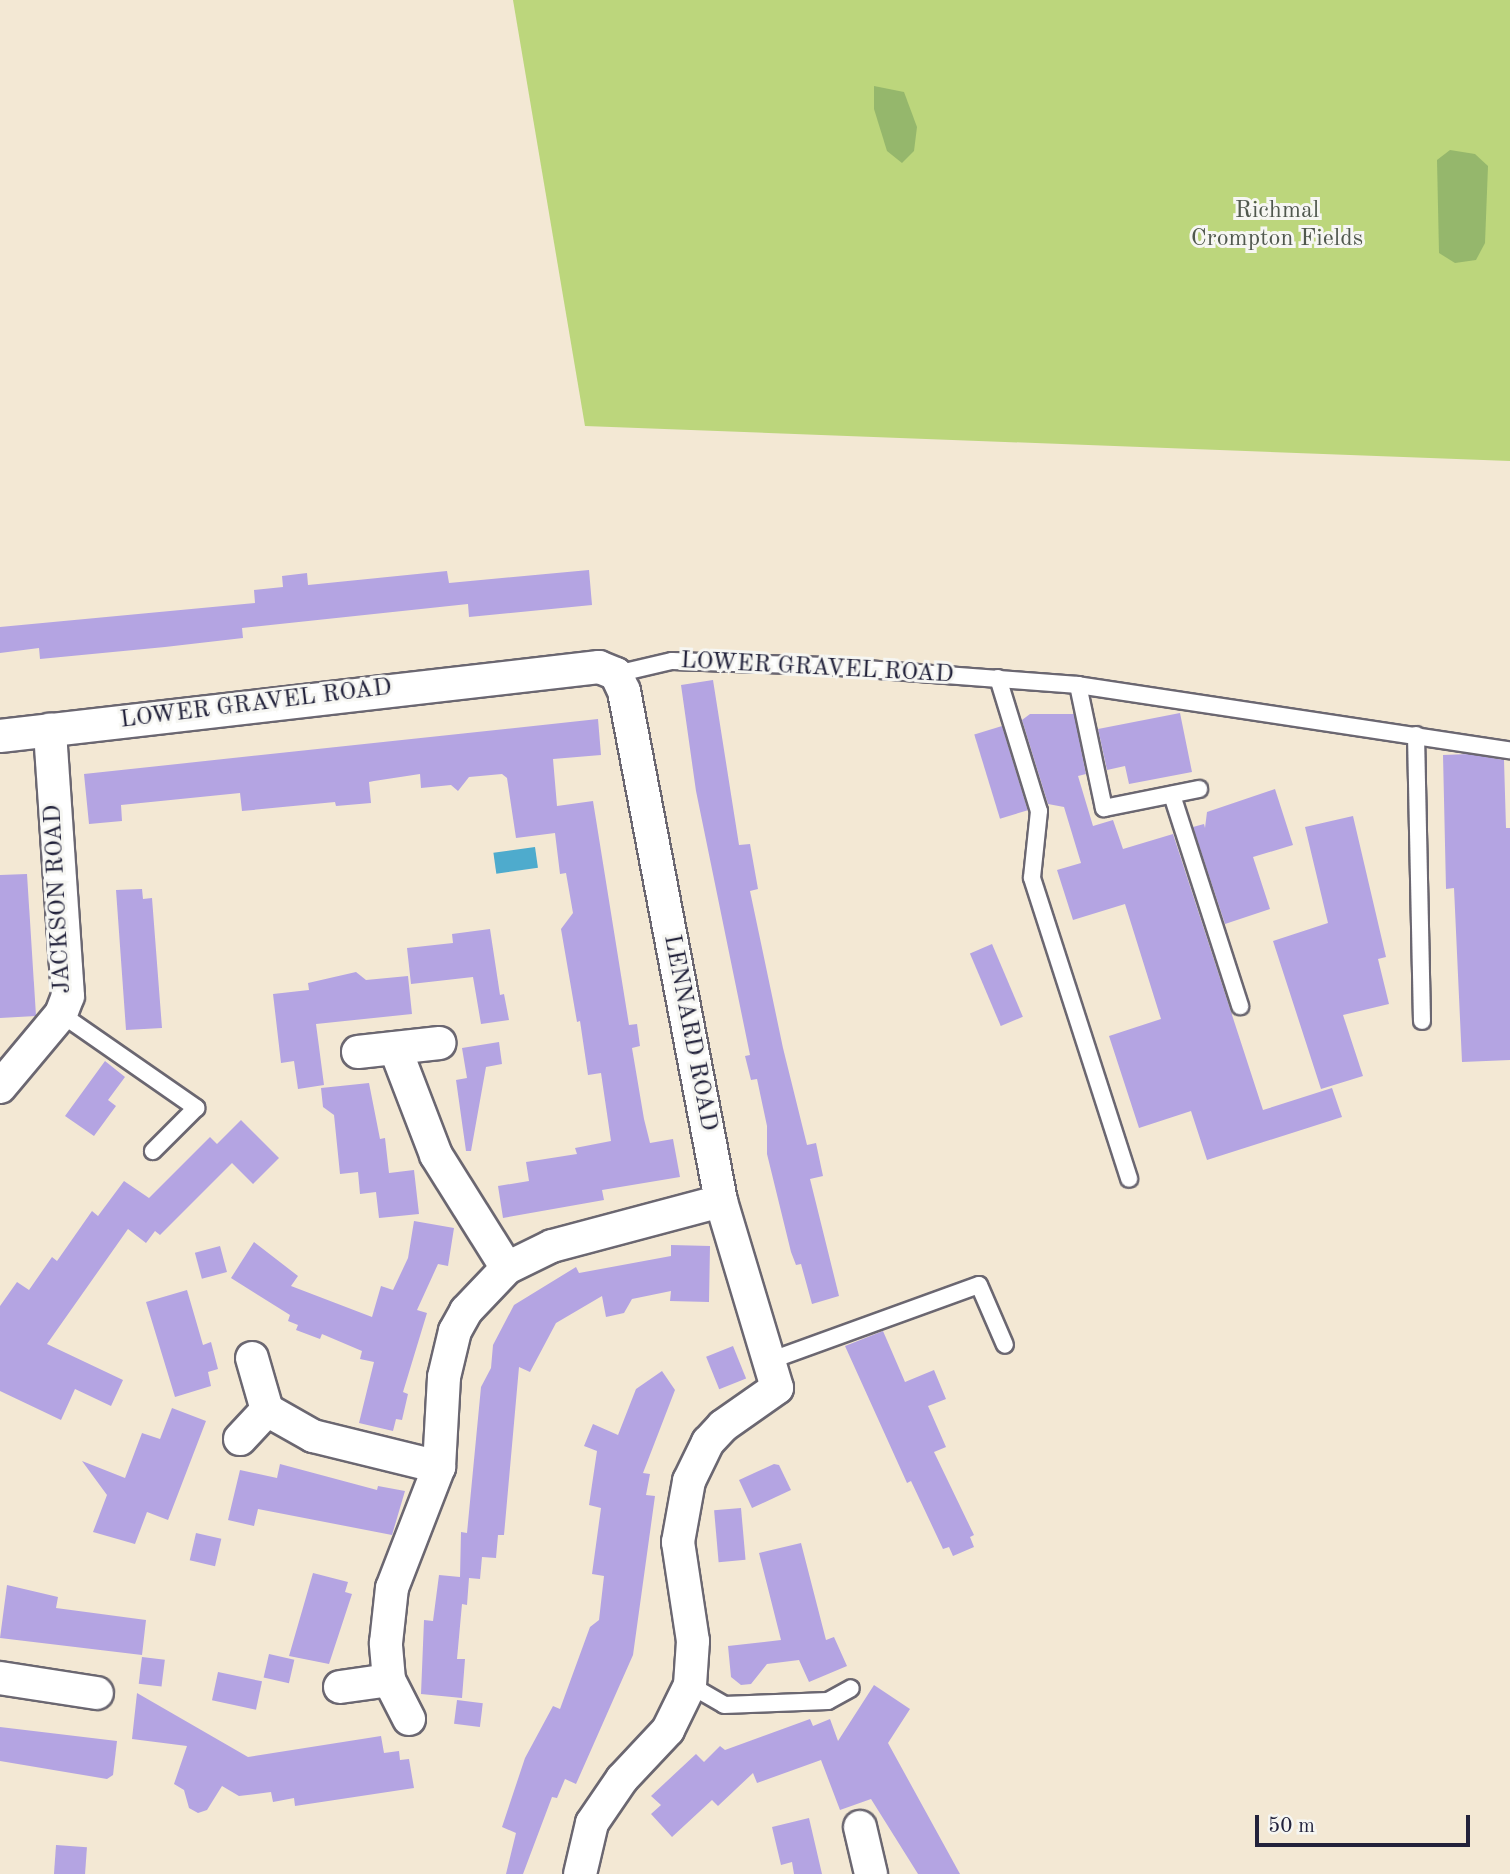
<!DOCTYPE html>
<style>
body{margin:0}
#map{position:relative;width:1510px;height:1874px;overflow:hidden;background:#f3e8d4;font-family:"Old Standard TT",serif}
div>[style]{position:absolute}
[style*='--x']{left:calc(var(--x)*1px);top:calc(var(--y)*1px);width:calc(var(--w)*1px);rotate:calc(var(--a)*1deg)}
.green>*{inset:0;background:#bcd67c}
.forest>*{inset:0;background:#95b76c}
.water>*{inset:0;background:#4eabcd;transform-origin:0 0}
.building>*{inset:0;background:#b4a4e2;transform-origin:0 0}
.roads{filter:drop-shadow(2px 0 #6b6771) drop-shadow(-2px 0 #6b6771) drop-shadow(0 2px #6b6771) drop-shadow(0 -2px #6b6771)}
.lane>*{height:16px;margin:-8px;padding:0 8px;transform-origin:8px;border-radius:8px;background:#fff}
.street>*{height:32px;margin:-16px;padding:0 16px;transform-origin:16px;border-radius:16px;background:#fff}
span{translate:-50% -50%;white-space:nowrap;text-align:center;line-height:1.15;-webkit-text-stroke:6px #f6f6f2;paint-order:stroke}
.park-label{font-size:24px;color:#50584e}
.street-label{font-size:24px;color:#22223b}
.scale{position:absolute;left:1255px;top:1815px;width:215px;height:32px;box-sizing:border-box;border:4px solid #22223b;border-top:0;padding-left:9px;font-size:21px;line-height:24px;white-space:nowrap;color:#22223b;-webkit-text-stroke:5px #f6f6f2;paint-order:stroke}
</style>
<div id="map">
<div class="green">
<div style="clip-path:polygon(513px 0,1510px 0,1510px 461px,585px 426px)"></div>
</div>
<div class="forest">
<div style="clip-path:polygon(874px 86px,904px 92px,917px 127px,914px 151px,902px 163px,887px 151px,874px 109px)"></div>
<div style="clip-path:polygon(1450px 150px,1475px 154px,1488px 166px,1485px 243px,1476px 260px,1455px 263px,1439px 253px,1437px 160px)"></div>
</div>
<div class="water">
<div style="left:535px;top:847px;width:21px;height:42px;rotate:82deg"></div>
</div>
<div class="building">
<div style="clip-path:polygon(589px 570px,592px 605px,469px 617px,468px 604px,242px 628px,243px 638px,165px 647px,40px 659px,39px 648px,0 653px,0 627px,255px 603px,254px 590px,283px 587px,282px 576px,307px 573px,308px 585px,447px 571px,449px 583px)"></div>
<div style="clip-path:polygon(713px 680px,739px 845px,750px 844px,758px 889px,750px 891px,783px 1048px,807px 1145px,816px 1143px,823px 1176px,810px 1179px,839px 1296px,812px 1304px,801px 1264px,796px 1265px,791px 1252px,767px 1154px,767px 1126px,757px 1079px,751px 1080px,745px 1056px,750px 1055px,696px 791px,681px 685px)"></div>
<div style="clip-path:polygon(1180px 713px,1192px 772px,1129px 784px,1125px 766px,1107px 770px,1098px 729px)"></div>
<div style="clip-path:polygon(1030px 714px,1074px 714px,1086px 774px,1078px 776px,1093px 826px,1113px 820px,1123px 849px,1173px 834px,1263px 1110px,1332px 1088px,1342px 1117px,1207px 1160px,1191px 1111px,1139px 1128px,1109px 1036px,1161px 1019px,1125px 904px,1073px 920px,1057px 870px,1081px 863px,1064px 807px,1048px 804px,1022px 720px)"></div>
<div style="clip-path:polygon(598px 719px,601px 755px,553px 759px,557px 806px,593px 801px,629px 1025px,637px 1024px,640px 1046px,632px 1048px,644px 1119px,650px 1143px,673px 1139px,680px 1177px,602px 1190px,604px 1200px,503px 1218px,498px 1186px,529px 1181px,526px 1162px,577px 1154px,575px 1148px,611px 1141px,601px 1073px,588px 1075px,580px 1021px,577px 1022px,561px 929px,573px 913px,566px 873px,560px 874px,555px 833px,516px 838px,507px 778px,502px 774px,469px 777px,458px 791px,451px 785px,421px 788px,420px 774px,374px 781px,369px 782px,371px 803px,336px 806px,335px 802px,242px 811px,240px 793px,121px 805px,122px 821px,89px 824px,84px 774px)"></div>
<div style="left:1002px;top:726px;width:88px;height:29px;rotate:73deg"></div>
<div style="clip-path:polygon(1469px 754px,1504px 760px,1506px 828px,1510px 828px,1510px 1060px,1462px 1062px,1454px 888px,1446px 889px,1443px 755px)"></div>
<div style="clip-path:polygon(1275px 789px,1293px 845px,1253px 857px,1270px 909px,1225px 924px,1193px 827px,1204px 824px,1205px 828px,1207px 812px)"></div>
<div style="clip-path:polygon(1353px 816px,1386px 957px,1378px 959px,1389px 1004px,1343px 1015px,1363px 1076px,1321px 1089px,1273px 941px,1328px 923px,1305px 827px)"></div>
<div style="clip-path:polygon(27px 874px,36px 1016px,0 1018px,0 875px)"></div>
<div style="clip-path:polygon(142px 889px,143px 899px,152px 898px,162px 1028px,126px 1030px,116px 890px)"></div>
<div style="clip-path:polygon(490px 929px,500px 995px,504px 994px,509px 1020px,481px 1024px,473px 977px,411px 984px,407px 948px,453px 943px,452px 934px)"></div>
<div style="left:992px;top:944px;width:79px;height:24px;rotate:67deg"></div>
<div style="clip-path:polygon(356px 972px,366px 980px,408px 976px,412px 1014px,316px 1024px,324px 1085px,298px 1089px,294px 1061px,281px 1063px,273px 994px,309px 990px,308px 983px)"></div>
<div style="clip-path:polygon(499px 1042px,502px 1064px,486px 1067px,471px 1151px,466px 1151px,456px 1080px,467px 1078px,462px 1048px)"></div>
<div style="clip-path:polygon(105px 1061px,125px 1077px,108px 1100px,116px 1106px,94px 1136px,65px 1116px)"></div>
<div style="clip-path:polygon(369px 1083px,380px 1139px,385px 1138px,389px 1173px,414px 1170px,419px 1214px,379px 1218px,376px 1192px,360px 1194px,358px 1172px,340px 1174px,334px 1115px,323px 1107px,321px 1088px)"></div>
<div style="clip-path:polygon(241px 1120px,279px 1158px,253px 1184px,232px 1163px,160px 1235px,155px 1231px,146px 1243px,128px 1229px,47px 1344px,123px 1380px,111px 1406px,75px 1389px,61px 1420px,0 1391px,0 1306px,17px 1282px,29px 1290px,52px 1257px,57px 1261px,92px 1211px,98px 1216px,124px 1181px,149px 1198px,210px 1137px,217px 1144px)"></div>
<div style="clip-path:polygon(414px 1221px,454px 1228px,448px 1266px,438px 1264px,417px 1310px,427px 1313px,403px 1392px,408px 1394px,402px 1420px,396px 1419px,393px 1431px,359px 1423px,374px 1362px,360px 1359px,362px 1351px,322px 1334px,320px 1339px,296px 1330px,298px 1325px,288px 1321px,290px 1315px,231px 1278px,254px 1242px,298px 1276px,291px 1286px,372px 1317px,381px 1286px,393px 1290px,408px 1258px)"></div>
<div style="clip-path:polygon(671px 1245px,710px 1246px,709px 1302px,670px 1301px,671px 1291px,632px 1299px,624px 1313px,606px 1317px,602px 1296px,556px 1323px,530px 1372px,519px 1367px,504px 1535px,498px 1535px,496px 1558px,482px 1557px,480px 1579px,469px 1578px,467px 1605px,462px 1604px,457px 1659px,465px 1659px,462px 1698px,421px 1694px,424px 1620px,433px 1621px,439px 1575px,460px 1577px,461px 1532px,467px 1533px,481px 1387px,491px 1368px,493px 1345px,514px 1305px,576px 1267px,579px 1273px,671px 1256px)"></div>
<div style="left:220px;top:1246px;width:27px;height:26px;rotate:75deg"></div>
<div style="clip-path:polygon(187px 1290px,203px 1345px,211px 1342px,218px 1369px,208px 1372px,211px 1386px,175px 1397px,146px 1302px)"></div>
<div style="clip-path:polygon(883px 1331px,905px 1382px,934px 1370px,946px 1399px,928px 1406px,946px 1447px,934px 1452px,974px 1535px,970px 1537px,974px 1547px,953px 1556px,949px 1547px,943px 1549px,911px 1481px,907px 1483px,845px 1346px)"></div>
<div style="left:733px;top:1346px;width:35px;height:29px;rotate:68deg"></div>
<div style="clip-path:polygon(662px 1371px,675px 1390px,643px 1473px,650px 1474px,646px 1495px,655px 1496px,633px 1655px,576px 1784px,565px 1779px,557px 1798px,552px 1797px,523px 1874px,506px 1874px,516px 1833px,502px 1827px,525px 1758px,553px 1706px,560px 1709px,590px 1627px,599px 1620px,604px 1576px,592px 1574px,601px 1508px,589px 1505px,597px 1451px,584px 1446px,593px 1424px,618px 1435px,636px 1389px)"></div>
<div style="clip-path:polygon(172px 1408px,206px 1421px,168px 1520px,147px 1512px,135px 1544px,93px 1532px,107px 1495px,82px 1461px,125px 1478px,142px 1433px,160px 1439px)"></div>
<div style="clip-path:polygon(280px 1464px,377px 1490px,378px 1486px,405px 1491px,392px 1535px,258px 1509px,254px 1526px,228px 1520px,240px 1470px,277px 1478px)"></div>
<div style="clip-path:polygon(774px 1464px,779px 1465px,791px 1490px,752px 1508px,739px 1480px)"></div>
<div style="left:741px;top:1508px;width:52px;height:27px;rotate:85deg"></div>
<div style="left:196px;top:1533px;width:26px;height:28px;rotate:13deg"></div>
<div style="clip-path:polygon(801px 1543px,826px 1640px,834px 1637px,847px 1666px,809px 1682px,799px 1660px,767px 1664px,751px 1684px,741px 1685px,731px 1677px,728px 1646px,781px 1640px,759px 1553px)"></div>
<div style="clip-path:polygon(313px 1573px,348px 1582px,345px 1592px,352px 1594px,329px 1664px,289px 1656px)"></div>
<div style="clip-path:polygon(7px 1585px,58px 1597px,56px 1608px,146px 1620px,142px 1655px,0 1638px)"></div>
<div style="left:269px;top:1654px;width:26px;height:24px;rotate:13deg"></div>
<div style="left:142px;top:1657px;width:23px;height:27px;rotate:7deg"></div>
<div style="left:218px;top:1672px;width:45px;height:29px;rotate:12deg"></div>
<div style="clip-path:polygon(874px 1685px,910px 1709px,888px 1743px,960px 1874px,918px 1874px,871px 1799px,840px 1810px,821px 1760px,757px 1783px,753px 1773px,718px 1806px,712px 1800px,672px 1837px,651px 1814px,661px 1805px,651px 1796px,696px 1754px,704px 1762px,720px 1746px,725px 1750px,810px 1719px,813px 1726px,830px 1719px,838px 1741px)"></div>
<div style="clip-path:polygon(137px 1693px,248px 1757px,381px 1736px,384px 1753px,399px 1751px,400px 1760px,409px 1759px,414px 1788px,295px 1806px,294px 1798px,273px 1802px,271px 1792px,239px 1796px,222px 1786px,207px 1810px,198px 1813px,189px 1808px,184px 1790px,174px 1784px,187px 1746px,132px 1739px)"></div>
<div style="left:457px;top:1700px;width:26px;height:24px;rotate:7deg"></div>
<div style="clip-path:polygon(0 1727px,117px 1741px,113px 1775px,107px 1779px,0 1761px)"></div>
<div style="clip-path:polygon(809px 1818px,822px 1874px,794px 1874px,792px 1862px,781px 1865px,772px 1827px)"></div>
<div style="left:56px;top:1845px;width:31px;height:29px;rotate:4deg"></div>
</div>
<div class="roads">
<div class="lane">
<div style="--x:616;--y:674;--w:57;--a:-13.1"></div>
<div style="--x:672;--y:661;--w:154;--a:1.9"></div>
<div style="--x:826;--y:666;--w:253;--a:4.3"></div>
<div style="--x:1078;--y:685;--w:437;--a:8.6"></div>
<div style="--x:998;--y:678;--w:139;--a:72.9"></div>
<div style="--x:1039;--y:811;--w:67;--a:96"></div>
<div style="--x:1032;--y:878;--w:316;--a:72.1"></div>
<div style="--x:1078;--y:685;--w:126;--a:78.1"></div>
<div style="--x:1104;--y:808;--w:97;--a:-11.3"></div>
<div style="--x:1416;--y:735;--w:286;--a:88.8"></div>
<div style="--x:1172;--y:795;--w:222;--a:72.1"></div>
<div style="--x:61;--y:1014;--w:165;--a:34.8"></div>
<div style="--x:196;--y:1108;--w:61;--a:135"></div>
<div style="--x:769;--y:1361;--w:223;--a:-19.9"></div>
<div style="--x:979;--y:1285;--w:65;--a:66.6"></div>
<div style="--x:690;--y:1685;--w:39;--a:30"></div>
<div style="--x:724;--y:1705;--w:104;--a:-2.2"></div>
<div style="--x:828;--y:1701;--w:26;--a:-29"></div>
</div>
<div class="street">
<div style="--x:0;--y:736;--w:603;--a:-6.57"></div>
<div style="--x:599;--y:667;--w:18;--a:22"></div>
<div style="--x:616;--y:674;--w:19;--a:65"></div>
<div style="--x:624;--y:691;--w:519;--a:79.23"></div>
<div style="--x:721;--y:1201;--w:195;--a:73.3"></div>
<div style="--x:777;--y:1388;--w:66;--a:144.9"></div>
<div style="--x:723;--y:1426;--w:22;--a:133"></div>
<div style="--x:708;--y:1442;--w:43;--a:116"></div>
<div style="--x:689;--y:1481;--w:62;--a:100.2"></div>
<div style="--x:678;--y:1542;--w:100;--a:81.4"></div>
<div style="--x:693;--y:1641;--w:44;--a:93.9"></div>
<div style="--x:690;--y:1685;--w:50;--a:116.1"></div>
<div style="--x:668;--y:1730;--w:67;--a:133.2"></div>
<div style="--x:622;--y:1779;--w:53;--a:124.3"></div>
<div style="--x:592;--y:1823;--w:52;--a:103.2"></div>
<div style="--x:395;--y:1048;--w:115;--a:69"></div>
<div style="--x:436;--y:1155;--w:133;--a:57.9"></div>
<div style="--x:358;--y:1052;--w:82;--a:-6.3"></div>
<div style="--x:0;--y:1087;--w:95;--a:-50.1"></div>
<div style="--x:61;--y:1014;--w:19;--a:-69"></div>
<div style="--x:68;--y:996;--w:267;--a:-93.9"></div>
<div style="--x:267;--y:1410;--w:53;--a:29.5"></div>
<div style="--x:313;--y:1436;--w:130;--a:13.8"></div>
<div style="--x:240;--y:1439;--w:40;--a:-47"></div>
<div style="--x:267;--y:1410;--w:54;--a:-106.1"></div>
<div style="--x:0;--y:1678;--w:98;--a:8.8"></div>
<div style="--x:340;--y:1687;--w:49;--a:-8.1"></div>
<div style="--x:409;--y:1719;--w:44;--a:-117.1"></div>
<div style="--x:389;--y:1680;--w:37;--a:-95"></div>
<div style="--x:386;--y:1643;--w:55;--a:-83.8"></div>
<div style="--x:392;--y:1588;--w:130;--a:-68.8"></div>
<div style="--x:439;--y:1467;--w:90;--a:-86.8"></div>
<div style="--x:444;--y:1377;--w:47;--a:-76.6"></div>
<div style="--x:455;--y:1331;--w:23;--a:-61"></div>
<div style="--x:466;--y:1311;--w:59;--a:-46.4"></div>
<div style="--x:507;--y:1268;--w:50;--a:-26.1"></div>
<div style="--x:552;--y:1246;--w:175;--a:-14.9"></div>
<div style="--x:860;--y:1827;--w:48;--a:76.8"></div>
</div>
</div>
<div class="park-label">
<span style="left:1277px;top:226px">Richmal<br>Crompton Fields</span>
</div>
<div class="street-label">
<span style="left:817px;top:669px;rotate:3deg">LOWER GRAVEL ROAD</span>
<span style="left:256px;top:705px;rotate:-7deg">LOWER GRAVEL ROAD</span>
<span style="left:59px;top:899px;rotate:-93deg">JACKSON ROAD</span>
<span style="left:689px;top:1033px;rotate:79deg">LENNARD ROAD</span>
</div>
<div class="scale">50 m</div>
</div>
